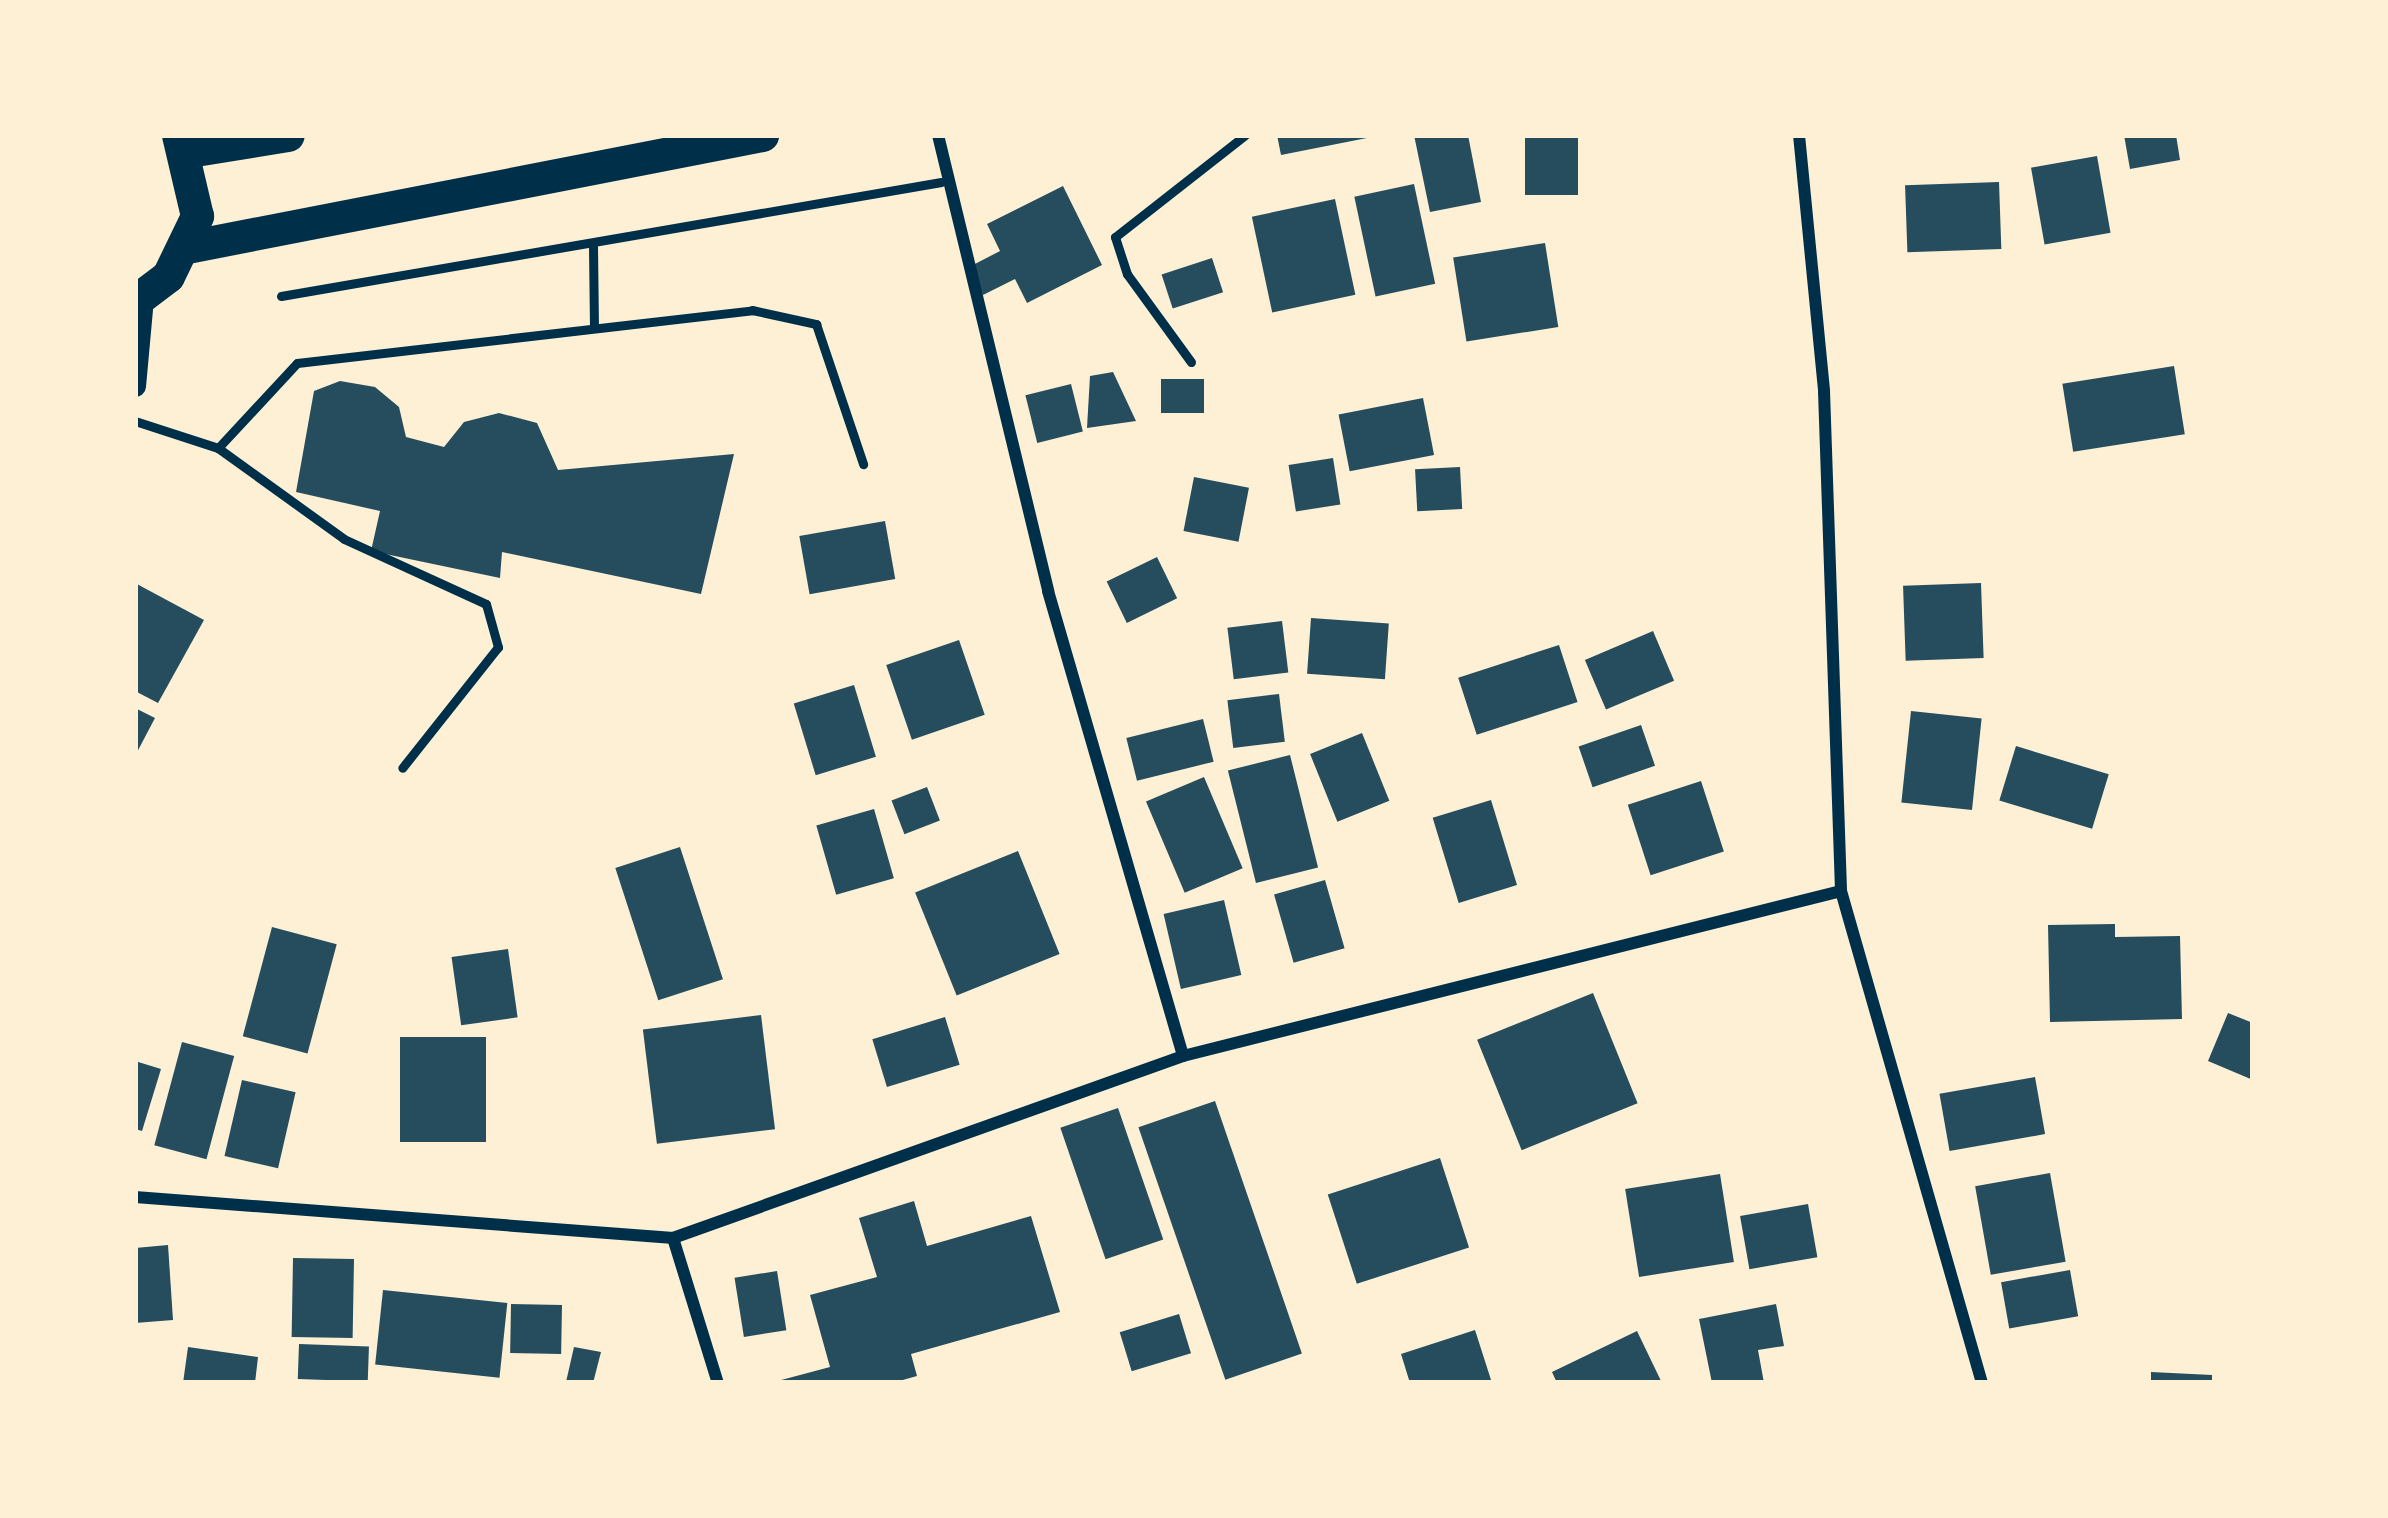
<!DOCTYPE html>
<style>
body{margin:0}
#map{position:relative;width:2388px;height:1518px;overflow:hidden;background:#fdf0d5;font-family:"Noto Serif",serif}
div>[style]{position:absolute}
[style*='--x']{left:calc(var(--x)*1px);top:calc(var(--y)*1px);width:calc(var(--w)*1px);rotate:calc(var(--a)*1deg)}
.building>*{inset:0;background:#264d5e;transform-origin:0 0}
.service>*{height:9px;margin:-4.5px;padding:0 4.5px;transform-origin:4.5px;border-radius:4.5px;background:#003049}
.minor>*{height:12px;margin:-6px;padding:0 6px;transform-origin:6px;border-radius:6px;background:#003049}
.tertiary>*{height:21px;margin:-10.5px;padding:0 10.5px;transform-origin:10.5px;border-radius:10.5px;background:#003049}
.trunk>*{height:33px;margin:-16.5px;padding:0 16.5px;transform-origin:16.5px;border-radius:16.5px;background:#003049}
span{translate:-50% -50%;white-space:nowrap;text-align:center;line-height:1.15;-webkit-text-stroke:12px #fdf0d5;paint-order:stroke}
.frame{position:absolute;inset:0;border:138px solid #fdf0d5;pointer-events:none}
</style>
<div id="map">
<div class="building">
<div style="clip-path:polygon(1277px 135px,1372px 135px,1372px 137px,1281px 155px)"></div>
<div style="clip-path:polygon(1414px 135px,1468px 135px,1481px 202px,1430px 212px)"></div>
<div style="left:1525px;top:135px;width:53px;height:60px"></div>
<div style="clip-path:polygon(2124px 135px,2176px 135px,2180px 160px,2130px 169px)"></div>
<div style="left:2097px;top:156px;width:78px;height:67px;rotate:80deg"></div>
<div style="left:1999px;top:182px;width:67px;height:94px;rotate:88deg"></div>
<div style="left:1414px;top:184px;width:102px;height:61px;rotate:78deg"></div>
<div style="clip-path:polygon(1063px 186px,1102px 265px,1027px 303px,1015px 279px,983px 295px,969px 267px,1000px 251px,987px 224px)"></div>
<div style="left:1335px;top:199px;width:98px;height:85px;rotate:78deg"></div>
<div style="left:1545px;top:243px;width:85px;height:93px;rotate:81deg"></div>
<div style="left:1212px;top:258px;width:36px;height:53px;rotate:72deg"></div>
<div style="left:2174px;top:366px;width:69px;height:113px;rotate:81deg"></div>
<div style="clip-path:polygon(1113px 372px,1136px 421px,1087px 428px,1090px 376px)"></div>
<div style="left:1161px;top:379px;width:43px;height:34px"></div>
<div style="clip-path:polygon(340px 381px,375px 387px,399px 407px,406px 437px,444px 447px,464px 422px,499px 413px,537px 423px,558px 470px,734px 454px,701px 594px,502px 552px,500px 578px,371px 551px,380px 511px,296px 492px,314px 391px)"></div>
<div style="left:1071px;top:384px;width:49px;height:47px;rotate:76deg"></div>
<div style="left:1423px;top:398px;width:58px;height:86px;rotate:79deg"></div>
<div style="left:1333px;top:458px;width:47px;height:45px;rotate:81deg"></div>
<div style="left:1460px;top:467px;width:42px;height:45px;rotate:87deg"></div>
<div style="left:1194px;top:477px;width:56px;height:55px;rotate:11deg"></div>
<div style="left:885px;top:521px;width:59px;height:87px;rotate:80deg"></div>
<div style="left:1157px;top:557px;width:46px;height:56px;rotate:64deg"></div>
<div style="clip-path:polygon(135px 583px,204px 620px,158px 703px,135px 691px)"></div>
<div style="left:1981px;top:583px;width:75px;height:78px;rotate:88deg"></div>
<div style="left:1311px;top:618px;width:78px;height:56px;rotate:4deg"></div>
<div style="left:1282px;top:621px;width:52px;height:55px;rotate:83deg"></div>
<div style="left:1653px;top:631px;width:54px;height:74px;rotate:67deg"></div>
<div style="left:959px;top:640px;width:79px;height:77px;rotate:71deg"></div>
<div style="left:1559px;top:645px;width:60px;height:106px;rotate:72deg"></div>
<div style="left:854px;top:685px;width:75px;height:63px;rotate:73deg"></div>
<div style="left:1279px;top:694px;width:48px;height:52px;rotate:83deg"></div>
<div style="clip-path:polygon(135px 708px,155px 718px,135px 756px)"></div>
<div style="left:1911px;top:711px;width:71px;height:92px;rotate:6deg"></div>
<div style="left:1203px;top:719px;width:44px;height:79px;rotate:76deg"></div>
<div style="left:1641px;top:725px;width:43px;height:66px;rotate:71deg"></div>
<div style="left:1362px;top:733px;width:73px;height:56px;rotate:68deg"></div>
<div style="left:2016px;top:746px;width:97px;height:57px;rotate:17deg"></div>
<div style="left:1290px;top:755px;width:116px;height:64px;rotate:76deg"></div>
<div style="left:1204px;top:777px;width:99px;height:63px;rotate:67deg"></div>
<div style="left:1701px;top:781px;width:74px;height:77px;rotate:72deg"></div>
<div style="left:927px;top:787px;width:36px;height:38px;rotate:69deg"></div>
<div style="left:1491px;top:800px;width:89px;height:61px;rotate:73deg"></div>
<div style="left:874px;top:809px;width:72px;height:60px;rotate:74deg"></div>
<div style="left:680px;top:847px;width:139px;height:68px;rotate:72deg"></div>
<div style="left:1018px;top:851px;width:111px;height:111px;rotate:68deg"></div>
<div style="left:1325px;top:880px;width:71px;height:53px;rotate:74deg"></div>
<div style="left:1224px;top:900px;width:77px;height:62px;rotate:77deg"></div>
<div style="clip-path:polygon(2115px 924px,2115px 937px,2180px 936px,2182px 1019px,2050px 1022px,2048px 925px)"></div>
<div style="left:272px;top:927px;width:67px;height:113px;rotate:15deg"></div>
<div style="left:508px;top:949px;width:69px;height:57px;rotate:82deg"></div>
<div style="left:1593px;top:993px;width:119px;height:125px;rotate:68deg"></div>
<div style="clip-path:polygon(2228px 1013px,2253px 1023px,2253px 1080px,2208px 1061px)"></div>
<div style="left:761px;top:1015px;width:115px;height:119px;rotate:83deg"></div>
<div style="left:945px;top:1017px;width:50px;height:76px;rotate:73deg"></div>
<div style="left:400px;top:1037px;width:86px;height:105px"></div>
<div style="left:182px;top:1042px;width:54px;height:107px;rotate:15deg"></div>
<div style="clip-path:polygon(135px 1061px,161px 1069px,142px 1131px,135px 1129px)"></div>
<div style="left:2035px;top:1077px;width:58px;height:97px;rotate:80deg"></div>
<div style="left:242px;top:1080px;width:55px;height:78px;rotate:13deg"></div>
<div style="left:1215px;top:1101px;width:267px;height:81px;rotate:71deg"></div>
<div style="left:1118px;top:1108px;width:139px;height:61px;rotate:71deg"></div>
<div style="left:1440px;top:1158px;width:94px;height:118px;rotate:72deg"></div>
<div style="left:2050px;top:1173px;width:90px;height:76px;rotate:80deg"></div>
<div style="left:1720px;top:1174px;width:89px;height:96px;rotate:81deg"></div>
<div style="clip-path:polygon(914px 1201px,927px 1246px,1031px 1216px,1060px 1312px,911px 1354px,917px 1376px,892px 1383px,770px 1383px,830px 1367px,810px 1295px,877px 1277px,859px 1218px)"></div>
<div style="left:1808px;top:1204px;width:54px;height:69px;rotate:80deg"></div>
<div style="clip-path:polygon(168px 1245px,173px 1320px,135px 1323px,135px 1248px)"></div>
<div style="left:354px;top:1259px;width:79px;height:61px;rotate:91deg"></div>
<div style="left:2070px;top:1270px;width:47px;height:70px;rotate:80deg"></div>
<div style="left:777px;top:1271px;width:60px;height:43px;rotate:81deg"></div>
<div style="left:383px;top:1290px;width:125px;height:75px;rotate:6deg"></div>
<div style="left:511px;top:1304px;width:51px;height:49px;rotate:1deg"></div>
<div style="clip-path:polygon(1776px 1304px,1784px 1346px,1758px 1350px,1764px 1383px,1712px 1383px,1699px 1319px)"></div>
<div style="left:1179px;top:1314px;width:41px;height:62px;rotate:73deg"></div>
<div style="clip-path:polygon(1475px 1330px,1492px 1383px,1410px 1383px,1401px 1354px)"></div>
<div style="clip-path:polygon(1637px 1331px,1662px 1383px,1557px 1383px,1552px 1372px)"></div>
<div style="left:299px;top:1344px;width:70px;height:35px;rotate:2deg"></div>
<div style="clip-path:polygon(188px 1347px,258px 1357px,255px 1383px,183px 1383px)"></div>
<div style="clip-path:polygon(574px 1347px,601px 1352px,593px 1383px,566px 1382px)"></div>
<div style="clip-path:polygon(2151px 1372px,2212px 1375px,2212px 1383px,2151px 1383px)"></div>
</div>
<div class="service">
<div style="--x:593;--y:246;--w:80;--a:89.3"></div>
<div style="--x:281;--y:296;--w:670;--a:-9.8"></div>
<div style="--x:1191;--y:362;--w:109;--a:-126"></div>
<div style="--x:1127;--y:274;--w:39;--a:-108"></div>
<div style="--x:1115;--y:237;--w:165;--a:-38.1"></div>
<div style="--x:135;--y:421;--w:87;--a:18"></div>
<div style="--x:218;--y:448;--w:155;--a:35.8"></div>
<div style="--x:344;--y:539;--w:156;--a:24.6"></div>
<div style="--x:486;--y:604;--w:45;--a:74.4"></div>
<div style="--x:498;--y:647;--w:154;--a:128.4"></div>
<div style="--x:218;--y:448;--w:116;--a:-47.1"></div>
<div style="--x:297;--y:363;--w:458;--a:-6.6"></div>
<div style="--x:752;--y:310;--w:66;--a:12.3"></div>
<div style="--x:816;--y:324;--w:148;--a:71.4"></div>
</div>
<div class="minor">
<div style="--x:938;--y:135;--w:469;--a:76.4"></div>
<div style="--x:1048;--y:591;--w:484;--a:73.8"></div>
<div style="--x:1799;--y:135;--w:257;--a:84.4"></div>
<div style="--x:1824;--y:391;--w:500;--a:88.05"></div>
<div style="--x:1841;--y:891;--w:512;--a:74.01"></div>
<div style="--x:135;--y:1197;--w:540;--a:4.36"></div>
<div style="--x:673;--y:1238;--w:152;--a:72.8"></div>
<div style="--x:673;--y:1238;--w:542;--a:-19.64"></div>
<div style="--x:1183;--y:1056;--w:678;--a:-14.08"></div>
</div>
<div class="tertiary">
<div style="--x:135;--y:386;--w:88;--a:-84.8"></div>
</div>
<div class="trunk">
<div style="--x:189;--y:151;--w:100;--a:-9.2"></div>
<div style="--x:187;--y:247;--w:586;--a:-11.02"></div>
<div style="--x:135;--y:301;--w:41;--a:-37.1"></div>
<div style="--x:168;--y:276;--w:67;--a:-64.2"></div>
<div style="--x:197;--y:216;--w:83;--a:-103.2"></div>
</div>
<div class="frame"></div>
</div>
